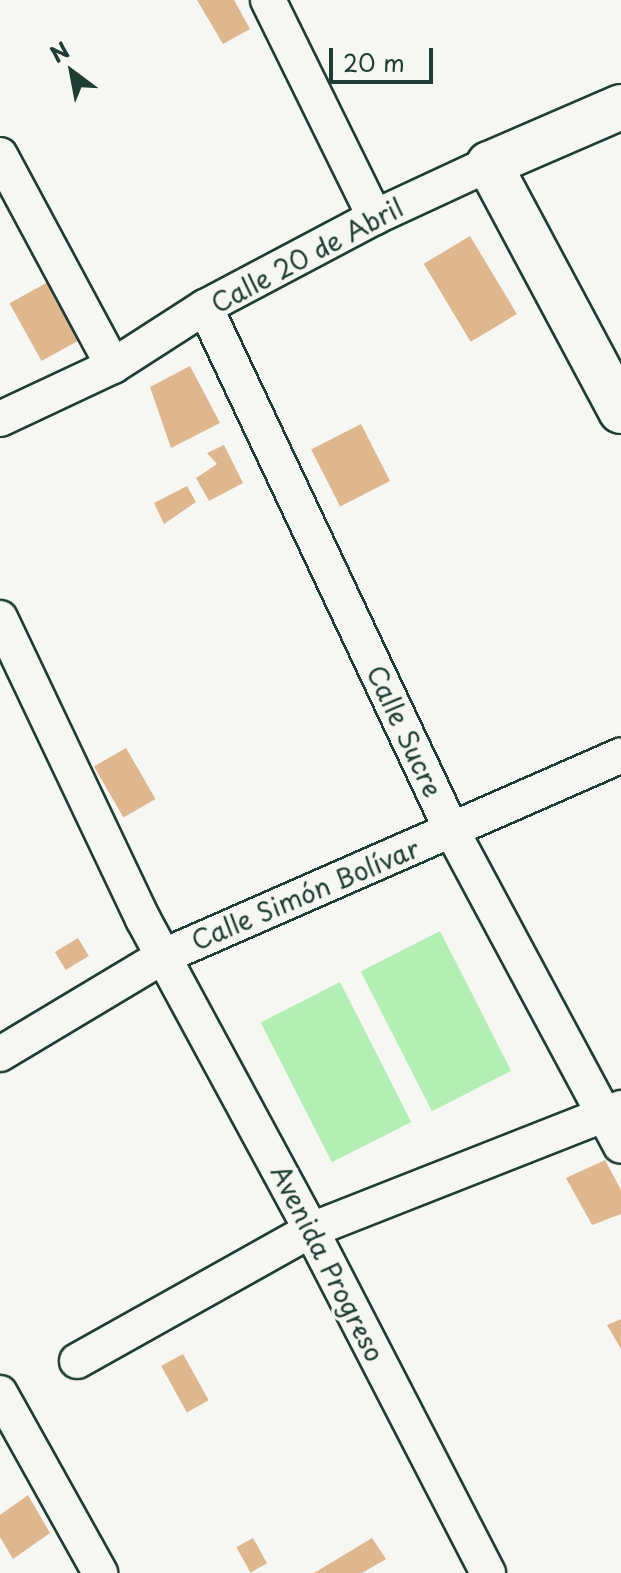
<!DOCTYPE html>
<meta charset="utf-8">
<style>
body{margin:0}
#map{position:relative;width:621px;height:1573px;overflow:hidden;background:#f6f6f2;font-family:"Playpen Sans",sans-serif}
div>[style]{position:absolute}
[style*='--x']{left:calc(var(--x)*1px);top:calc(var(--y)*1px);width:calc(var(--w)*1px);rotate:calc(var(--a)*1deg)}
.green>*{inset:0;background:#b3efb5;transform-origin:0 0}
.building>*{inset:0;background:#dfb78f;transform-origin:0 0}
.roads{filter:drop-shadow(2px 0 #1f3d34) drop-shadow(-2px 0 #1f3d34) drop-shadow(0 2px #1f3d34) drop-shadow(0 -2px #1f3d34)}
.street>*{height:34px;margin:-17px;padding:0 17px;transform-origin:17px;border-radius:17px;background:#f6f6f2}
.secondary>*{height:44px;margin:-22px;padding:0 22px;transform-origin:22px;border-radius:22px;background:#f6f6f2}
span{translate:-50% -50%;white-space:nowrap;text-align:center;line-height:1.15;-webkit-text-stroke:7px #f6f6f2;paint-order:stroke}
.street-label{font-size:26px;color:#1f3d34}
.north{position:absolute;left:32px;top:32px;width:80px;height:80px;-webkit-text-stroke:6px #f6f6f2;paint-order:stroke;rotate:328deg;font-size:22px;font-weight:700;line-height:32px;text-align:center;color:#1f3d34}
.north::after{content:'';display:block;margin:auto;width:28px;height:36px;background:#1f3d34;clip-path:polygon(50% 0,100% 100%,50% 72%,0 100%)}
.scale{position:absolute;left:329px;top:48px;width:104px;height:36px;box-sizing:border-box;border:4px solid #1f3d34;border-top:0;padding-left:10px;font-size:24px;line-height:28px;white-space:nowrap;color:#1f3d34;-webkit-text-stroke:6px #f6f6f2;paint-order:stroke}
</style>
<div id="map">
<div class="green">
<div style="left:440px;top:931px;width:157px;height:89px;rotate:63deg"></div>
<div style="left:340px;top:982px;width:157px;height:89px;rotate:63deg"></div>
</div>
<div class="building">
<div style="clip-path:polygon(197px 0,234px 0,250px 29px,223px 44px)"></div>
<div style="left:470px;top:236px;width:91px;height:54px;rotate:59deg"></div>
<div style="left:48px;top:282px;width:66px;height:44px;rotate:61deg"></div>
<div style="clip-path:polygon(190px 366px,220px 423px,171px 448px,150px 387px)"></div>
<div style="left:361px;top:424px;width:64px;height:56px;rotate:63deg"></div>
<div style="clip-path:polygon(224px 445px,243px 483px,209px 501px,196px 478px,217px 464px,207px 453px)"></div>
<div style="clip-path:polygon(187px 486px,196px 502px,164px 524px,154px 503px)"></div>
<div style="left:126px;top:748px;width:59px;height:37px;rotate:60deg"></div>
<div style="left:78px;top:938px;width:21px;height:27px;rotate:59deg"></div>
<div style="clip-path:polygon(605px 1160px,621px 1190px,621px 1214px,592px 1225px,566px 1178px)"></div>
<div style="clip-path:polygon(621px 1319px,621px 1349px,607px 1325px)"></div>
<div style="left:183px;top:1354px;width:53px;height:25px;rotate:61deg"></div>
<div style="clip-path:polygon(28px 1495px,50px 1533px,13px 1559px,0 1537px,0 1515px)"></div>
<div style="left:253px;top:1538px;width:29px;height:19px;rotate:61deg"></div>
<div style="clip-path:polygon(372px 1538px,386px 1559px,362px 1573px,314px 1573px)"></div>
</div>
<div class="roads">
<div class="street">
<div style="--x:268;--y:0;--w:242;--a:63.8"></div>
<div style="--x:0;--y:155;--w:239;--a:61.8"></div>
<div style="--x:205;--y:307;--w:579;--a:64.76"></div>
<div style="--x:452;--y:831;--w:357;--a:61.8"></div>
<div style="--x:0;--y:419;--w:125;--a:-25.1"></div>
<div style="--x:113;--y:366;--w:109;--a:-32.7"></div>
<div style="--x:205;--y:307;--w:192;--a:-27.9"></div>
<div style="--x:375;--y:217;--w:126;--a:-24.9"></div>
<div style="--x:0;--y:618;--w:333;--a:64.6"></div>
<div style="--x:143;--y:919;--w:353;--a:61.6"></div>
<div style="--x:311;--y:1230;--w:386;--a:62.7"></div>
<div style="--x:0;--y:1054;--w:191;--a:-30.9"></div>
<div style="--x:164;--y:956;--w:499;--a:-23.7"></div>
<div style="--x:77;--y:1361;--w:268;--a:-29.2"></div>
<div style="--x:311;--y:1230;--w:333;--a:-21.5"></div>
<div style="--x:0;--y:1393;--w:206;--a:60.9"></div>
</div>
<div class="secondary">
<div style="--x:621;--y:107;--w:144;--a:156.6"></div>
<div style="--x:489;--y:164;--w:280;--a:61.9"></div>
</div>
</div>
<div class="street-label">
<span style="left:307px;top:255px;rotate:-28deg">Calle 20 de Abril</span>
<span style="left:405px;top:731px;rotate:65deg">Calle Sucre</span>
<span style="left:305px;top:894px;rotate:-23deg">Calle Simón Bolívar</span>
<span style="left:328px;top:1263px;rotate:63deg">Avenida Progreso</span>
</div>
<div class="north">N</div>
<div class="scale">20 m</div>
</div>
